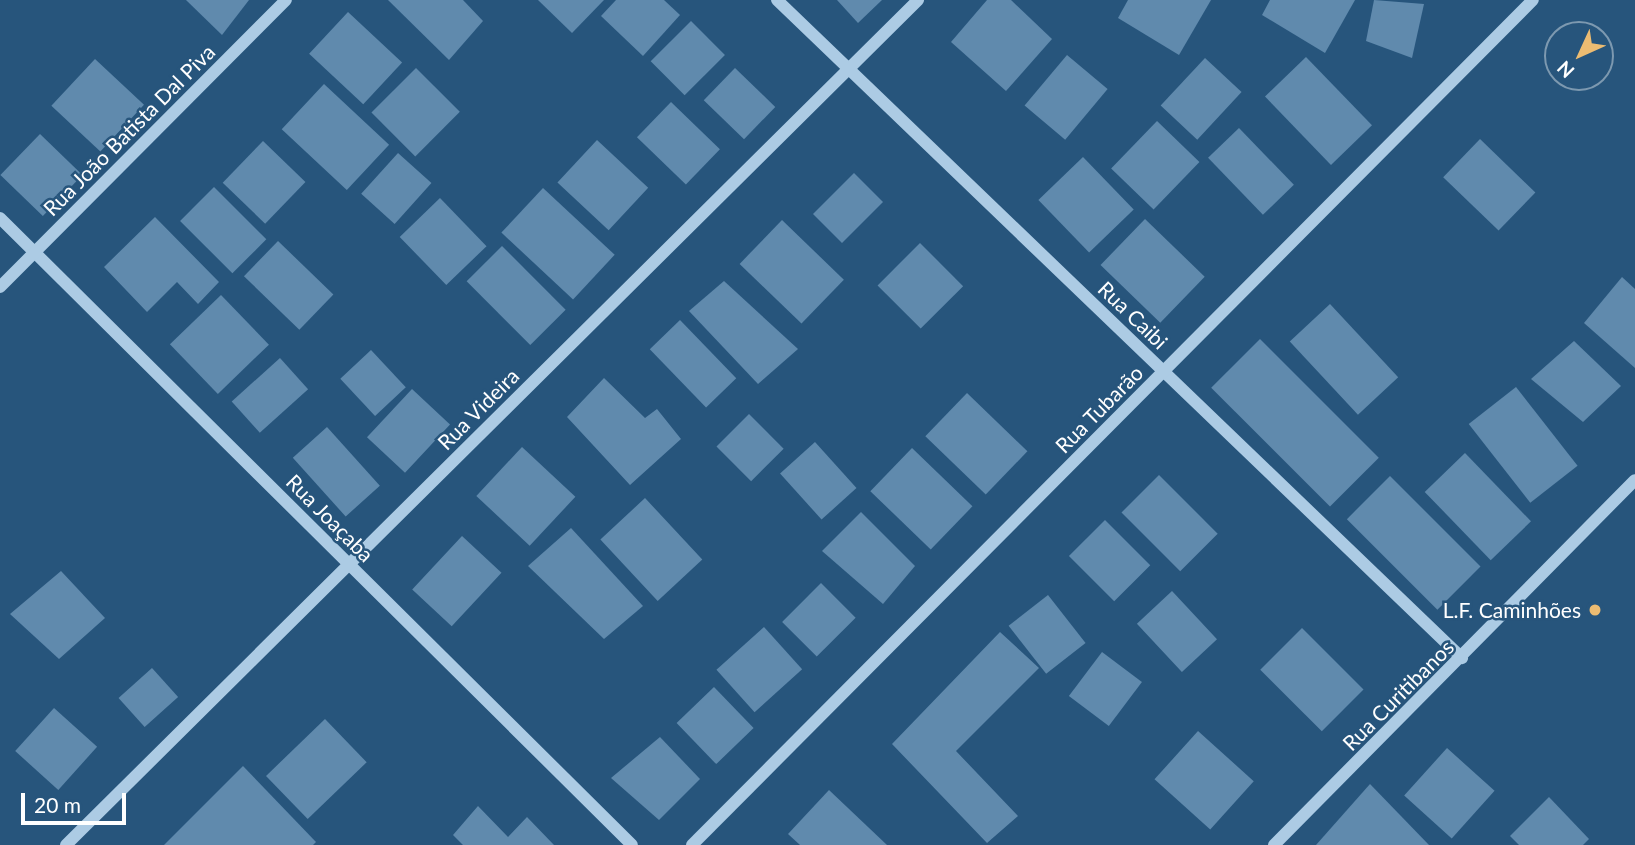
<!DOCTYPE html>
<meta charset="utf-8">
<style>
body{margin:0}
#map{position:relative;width:1635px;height:845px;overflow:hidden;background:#27557c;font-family:Lato,sans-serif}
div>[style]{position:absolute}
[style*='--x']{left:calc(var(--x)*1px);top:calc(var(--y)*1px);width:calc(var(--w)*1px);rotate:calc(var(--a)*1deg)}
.building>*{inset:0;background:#608aad;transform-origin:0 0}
.minor>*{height:12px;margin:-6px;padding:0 6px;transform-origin:6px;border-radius:6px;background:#accbe4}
.dots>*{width:19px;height:19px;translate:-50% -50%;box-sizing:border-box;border:4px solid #27557c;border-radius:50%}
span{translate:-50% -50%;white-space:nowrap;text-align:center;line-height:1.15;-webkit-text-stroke:5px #27557c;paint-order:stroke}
.street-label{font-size:21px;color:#fff}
.poi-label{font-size:21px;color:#fff}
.right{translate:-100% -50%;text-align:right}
.north{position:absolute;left:1544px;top:21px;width:70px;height:70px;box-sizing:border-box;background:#27557c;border:2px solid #7d99b0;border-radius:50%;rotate:225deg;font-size:19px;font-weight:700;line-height:28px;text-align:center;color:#fff}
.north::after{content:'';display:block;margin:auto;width:24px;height:32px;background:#ecbc72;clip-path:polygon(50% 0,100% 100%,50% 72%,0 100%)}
.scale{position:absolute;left:21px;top:793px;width:105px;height:32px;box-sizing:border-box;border:4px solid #fff;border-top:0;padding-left:9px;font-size:21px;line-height:24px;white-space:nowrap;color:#fff;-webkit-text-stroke:5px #27557c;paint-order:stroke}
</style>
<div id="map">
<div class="building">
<div style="clip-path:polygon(186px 0,249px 0,222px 35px)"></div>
<div style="clip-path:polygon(388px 0,463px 0,483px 21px,449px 60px)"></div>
<div style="clip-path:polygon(538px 0,604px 0,572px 33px)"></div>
<div style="clip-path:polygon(616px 0,664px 0,680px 15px,643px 56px,601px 16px)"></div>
<div style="clip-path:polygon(837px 0,882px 0,858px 23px)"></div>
<div style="clip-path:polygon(987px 0,1011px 0,1052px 39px,1006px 91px,951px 42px)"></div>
<div style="clip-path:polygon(1128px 0,1211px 0,1179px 55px,1118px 18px)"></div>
<div style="clip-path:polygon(1270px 0,1355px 0,1325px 53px,1262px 15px)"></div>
<div style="clip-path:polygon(1374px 0,1424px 4px,1412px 58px,1366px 41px)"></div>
<div style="left:348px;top:12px;width:74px;height:57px;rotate:43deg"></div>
<div style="left:691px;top:21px;width:48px;height:57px;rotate:45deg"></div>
<div style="left:1067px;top:55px;width:53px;height:66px;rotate:40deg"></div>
<div style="left:1306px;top:57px;width:95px;height:57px;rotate:46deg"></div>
<div style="left:1205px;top:58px;width:50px;height:65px;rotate:43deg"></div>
<div style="left:95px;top:59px;width:67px;height:64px;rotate:43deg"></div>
<div style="left:416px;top:68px;width:62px;height:63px;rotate:45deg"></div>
<div style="left:735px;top:68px;width:56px;height:45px;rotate:44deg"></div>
<div style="left:324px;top:84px;width:89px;height:62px;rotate:43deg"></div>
<div style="left:671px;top:102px;width:68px;height:49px;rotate:44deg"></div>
<div style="left:1157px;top:121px;width:59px;height:66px;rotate:44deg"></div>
<div style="left:1239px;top:128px;width:79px;height:43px;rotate:46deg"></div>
<div style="left:40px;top:134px;width:59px;height:57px;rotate:44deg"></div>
<div style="left:1480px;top:139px;width:77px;height:53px;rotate:44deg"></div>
<div style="left:597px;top:140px;width:70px;height:58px;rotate:43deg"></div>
<div style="left:263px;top:141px;width:59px;height:58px;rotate:44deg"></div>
<div style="left:398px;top:153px;width:45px;height:55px;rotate:42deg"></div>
<div style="left:1083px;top:157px;width:73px;height:62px;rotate:46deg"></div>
<div style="left:854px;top:173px;width:41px;height:58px;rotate:45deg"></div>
<div style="left:214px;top:187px;width:74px;height:48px;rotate:45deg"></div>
<div style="left:543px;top:188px;width:98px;height:61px;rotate:43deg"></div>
<div style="left:440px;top:198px;width:67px;height:56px;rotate:46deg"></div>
<div style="clip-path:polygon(155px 217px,219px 282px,198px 304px,177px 282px,147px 312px,104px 267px)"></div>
<div style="left:1145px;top:219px;width:83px;height:64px;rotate:44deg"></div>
<div style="left:782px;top:220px;width:86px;height:61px;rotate:44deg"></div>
<div style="left:278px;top:241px;width:77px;height:49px;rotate:44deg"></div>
<div style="left:920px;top:243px;width:61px;height:60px;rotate:45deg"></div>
<div style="left:502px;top:246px;width:90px;height:50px;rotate:45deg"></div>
<div style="clip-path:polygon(1622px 277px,1635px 289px,1635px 368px,1584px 323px)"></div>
<div style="clip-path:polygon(724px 281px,798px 349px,758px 384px,689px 311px)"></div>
<div style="left:221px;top:295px;width:69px;height:71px;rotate:46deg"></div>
<div style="left:1330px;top:304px;width:100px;height:55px;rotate:47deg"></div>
<div style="left:680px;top:320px;width:81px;height:42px;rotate:46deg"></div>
<div style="left:1260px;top:339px;width:168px;height:69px;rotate:45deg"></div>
<div style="clip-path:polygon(1574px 341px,1621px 386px,1583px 422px,1531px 379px)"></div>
<div style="left:371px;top:350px;width:51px;height:42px;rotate:47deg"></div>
<div style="left:280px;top:358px;width:42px;height:65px;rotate:48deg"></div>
<div style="clip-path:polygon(604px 378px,645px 418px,657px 409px,681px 439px,630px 485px,567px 417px)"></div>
<div style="left:1516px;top:387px;width:100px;height:60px;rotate:52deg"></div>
<div style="left:412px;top:389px;width:52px;height:66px;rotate:43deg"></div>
<div style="left:967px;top:393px;width:84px;height:60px;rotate:44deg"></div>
<div style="left:749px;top:414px;width:49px;height:46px;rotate:45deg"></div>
<div style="left:327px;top:427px;width:79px;height:46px;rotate:48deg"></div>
<div style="left:815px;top:442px;width:62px;height:47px;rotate:48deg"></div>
<div style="left:522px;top:447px;width:73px;height:67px;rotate:43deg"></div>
<div style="left:912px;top:448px;width:84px;height:60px;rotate:44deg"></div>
<div style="left:1465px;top:453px;width:95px;height:56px;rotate:46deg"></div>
<div style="left:1159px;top:475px;width:83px;height:53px;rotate:45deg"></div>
<div style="left:1390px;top:476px;width:128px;height:61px;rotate:45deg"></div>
<div style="left:645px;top:498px;width:84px;height:61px;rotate:47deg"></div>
<div style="clip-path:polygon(861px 512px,915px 566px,883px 604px,822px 551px)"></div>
<div style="left:1105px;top:520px;width:64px;height:51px;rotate:45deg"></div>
<div style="clip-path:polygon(571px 528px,643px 606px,604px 639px,528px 566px)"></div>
<div style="left:462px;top:536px;width:54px;height:73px;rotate:43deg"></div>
<div style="clip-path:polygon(61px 571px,105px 618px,59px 659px,10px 614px)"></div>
<div style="left:821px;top:583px;width:49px;height:55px;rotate:45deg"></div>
<div style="left:1172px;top:591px;width:66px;height:48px;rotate:47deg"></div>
<div style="left:1048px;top:595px;width:61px;height:50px;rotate:52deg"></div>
<div style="left:764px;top:627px;width:57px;height:64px;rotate:48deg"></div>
<div style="left:1302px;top:628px;width:87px;height:59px;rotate:45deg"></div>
<div style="clip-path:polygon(1000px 632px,1039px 668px,956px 751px,1018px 816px,987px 843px,892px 744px)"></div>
<div style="left:1102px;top:652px;width:50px;height:55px;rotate:37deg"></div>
<div style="left:152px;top:668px;width:39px;height:45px;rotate:48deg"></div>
<div style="left:714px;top:687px;width:57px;height:52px;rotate:46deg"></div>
<div style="left:54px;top:708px;width:58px;height:58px;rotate:42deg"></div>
<div style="left:325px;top:719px;width:60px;height:82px;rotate:46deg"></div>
<div style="left:1198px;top:731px;width:75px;height:65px;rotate:42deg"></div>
<div style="clip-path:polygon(660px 737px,700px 779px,659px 820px,611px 778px)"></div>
<div style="left:1447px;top:748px;width:64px;height:64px;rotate:42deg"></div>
<div style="clip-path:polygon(243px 766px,316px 842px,313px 845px,164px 845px)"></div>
<div style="clip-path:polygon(1370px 784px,1429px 845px,1316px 845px)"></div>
<div style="clip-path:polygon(829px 790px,887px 845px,800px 845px,788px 834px)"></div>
<div style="clip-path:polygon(1549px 797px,1589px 839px,1583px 845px,1519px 845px,1510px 836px)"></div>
<div style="clip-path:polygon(478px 806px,508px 837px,527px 817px,554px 845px,463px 845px,453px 835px)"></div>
</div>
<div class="minor">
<div style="--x:777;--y:0;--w:950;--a:43.85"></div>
<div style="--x:0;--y:218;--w:890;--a:44.77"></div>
<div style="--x:0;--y:287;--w:405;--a:-45.1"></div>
<div style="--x:66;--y:845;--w:1200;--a:-44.76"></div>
<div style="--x:692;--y:845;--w:1192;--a:-45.14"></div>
<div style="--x:1274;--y:845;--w:513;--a:-45.32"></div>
</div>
<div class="dots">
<div style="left:1595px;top:610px;background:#ecbc72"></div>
</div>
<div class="street-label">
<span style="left:129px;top:130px;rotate:-45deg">Rua João Batista Dal Piva</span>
<span style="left:1133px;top:315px;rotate:44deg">Rua Caibi</span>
<span style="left:478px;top:409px;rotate:-45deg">Rua Videira</span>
<span style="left:1099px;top:409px;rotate:-45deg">Rua Tubarão</span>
<span style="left:330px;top:518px;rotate:45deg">Rua Joaçaba</span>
<span style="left:1398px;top:695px;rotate:-45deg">Rua Curitibanos</span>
</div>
<div class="poi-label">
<span class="right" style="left:1581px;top:610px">L.F. Caminhões</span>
</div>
<div class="north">N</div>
<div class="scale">20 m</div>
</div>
